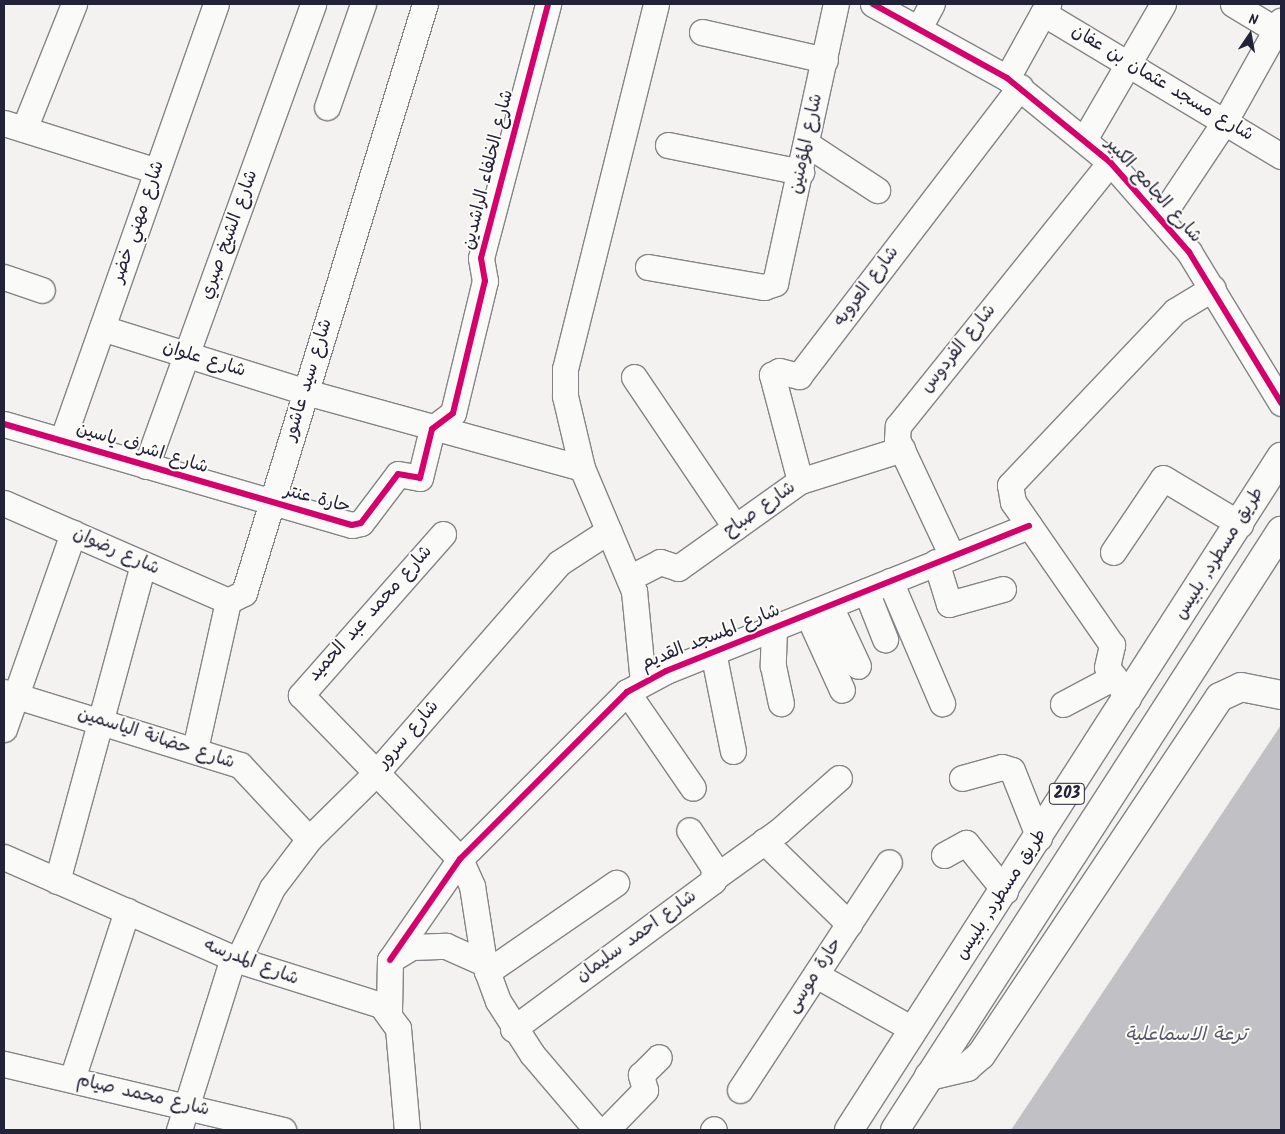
<!DOCTYPE html>
<meta charset="utf-8">
<style>
body{margin:0}
#map{position:relative;width:1285px;height:1134px;overflow:hidden;background:#f3f2f0;font-family:Kalam,"Playpen Sans Arabic",sans-serif}
div>[style]{position:absolute}
[style*='--x']{left:calc(var(--x)*1px);top:calc(var(--y)*1px);width:calc(var(--w)*1px);rotate:calc(var(--a)*1deg)}
.water>*{inset:0;background:#c1c1c5}
.roads{filter:drop-shadow(1px 0 #848488) drop-shadow(-1px 0 #848488) drop-shadow(0 1px #848488) drop-shadow(0 -1px #848488)}
.minor>*{height:25px;margin:-12.5px;padding:0 12.5px;transform-origin:12.5px;border-radius:12.5px;background:#fafaf8}
.primary>*{height:28px;margin:-14px;padding:0 14px;transform-origin:14px;border-radius:14px;background:#fafaf8}
.cycleway>*{height:6px;margin:-3px;padding:0 3px;transform-origin:3px;border-radius:3px;background:#d6006c}
span{translate:-50% -50%;white-space:nowrap;text-align:center;line-height:1.15;-webkit-text-stroke:4px #fdfcf7;paint-order:stroke}
.shield-label span{padding:1px 4px;background:#fdfcf7;border:1px solid;border-radius:4px;-webkit-text-stroke-width:0}
.shield-label{font-size:16px;color:#22223b;font-weight:700}
.street-label{font-size:18px;color:#22223b}
.water-label{font-size:19px;color:#59596b;font-style:italic}
.frame{position:absolute;inset:0;border:5px solid #22223b;pointer-events:none}
.north{position:absolute;left:1225px;top:10px;width:50px;height:50px;-webkit-text-stroke:4px #fdfcf7;paint-order:stroke;rotate:12deg;font-size:14px;font-weight:700;line-height:20px;text-align:center;color:#22223b}
.north::after{content:'';display:block;margin:auto;width:18px;height:22px;background:#22223b;clip-path:polygon(50% 0,100% 100%,50% 72%,0 100%)}
</style>
<div id="map">
<div class="water">
<div style="clip-path:polygon(1281px 725px,1281px 1130px,1011px 1130px)"></div>
</div>
<div class="roads">
<div class="minor">
<div style="--x:873;--y:4;--w:153;--a:28.9"></div>
<div style="--x:1007;--y:78;--w:133;--a:39.2"></div>
<div style="--x:1110;--y:162;--w:120;--a:48.7"></div>
<div style="--x:1189;--y:252;--w:177;--a:58.6"></div>
<div style="--x:1233;--y:4;--w:56;--a:31.1"></div>
<div style="--x:1043;--y:13;--w:278;--a:31"></div>
<div style="--x:919;--y:28;--w:27;--a:-62"></div>
<div style="--x:702;--y:32;--w:126;--a:12.8"></div>
<div style="--x:1007;--y:78;--w:85;--a:-61"></div>
<div style="--x:327;--y:107;--w:109;--a:-70.7"></div>
<div style="--x:4;--y:123;--w:160;--a:17.4"></div>
<div style="--x:24;--y:129;--w:135;--a:-68.2"></div>
<div style="--x:1085;--y:138;--w:155;--a:-59.8"></div>
<div style="--x:807;--y:144;--w:84;--a:33.3"></div>
<div style="--x:668;--y:145;--w:136;--a:11.5"></div>
<div style="--x:1161;--y:217;--w:115;--a:-56.3"></div>
<div style="--x:1225;--y:121;--w:115;--a:-60.8"></div>
<div style="--x:648;--y:267;--w:118;--a:9.8"></div>
<div style="--x:764;--y:287;--w:12;--a:-20"></div>
<div style="--x:775;--y:283;--w:286;--a:-77.7"></div>
<div style="--x:4;--y:277;--w:40;--a:18.9"></div>
<div style="--x:102;--y:328;--w:214;--a:17.4"></div>
<div style="--x:306;--y:392;--w:286;--a:15.4"></div>
<div style="--x:582;--y:468;--w:134;--a:67.1"></div>
<div style="--x:634;--y:591;--w:91;--a:84.4"></div>
<div style="--x:634;--y:377;--w:181;--a:56"></div>
<div style="--x:4;--y:424;--w:362;--a:16.2"></div>
<div style="--x:352;--y:525;--w:9;--a:-13"></div>
<div style="--x:361;--y:523;--w:61;--a:-52.9"></div>
<div style="--x:398;--y:474;--w:22;--a:10"></div>
<div style="--x:420;--y:478;--w:50;--a:-76.2"></div>
<div style="--x:432;--y:429;--w:26;--a:-37"></div>
<div style="--x:453;--y:413;--w:136;--a:-76.4"></div>
<div style="--x:485;--y:281;--w:23;--a:-100"></div>
<div style="--x:481;--y:258;--w:263;--a:-75.2"></div>
<div style="--x:62;--y:441;--w:463;--a:-70.6"></div>
<div style="--x:146;--y:466;--w:491;--a:-70.1"></div>
<div style="--x:582;--y:468;--w:74;--a:-103.3"></div>
<div style="--x:565;--y:396;--w:27;--a:-90"></div>
<div style="--x:565;--y:369;--w:376;--a:-76"></div>
<div style="--x:800;--y:481;--w:110;--a:-104.8"></div>
<div style="--x:772;--y:375;--w:8;--a:-30"></div>
<div style="--x:779;--y:371;--w:21;--a:14"></div>
<div style="--x:799;--y:376;--w:364;--a:-52.6"></div>
<div style="--x:4;--y:503;--w:244;--a:23.6"></div>
<div style="--x:443;--y:534;--w:215;--a:131.4"></div>
<div style="--x:301;--y:695;--w:228;--a:45.9"></div>
<div style="--x:460;--y:859;--w:30;--a:66"></div>
<div style="--x:472;--y:886;--w:78;--a:81.1"></div>
<div style="--x:484;--y:963;--w:40;--a:69.8"></div>
<div style="--x:498;--y:1001;--w:63;--a:57.3"></div>
<div style="--x:532;--y:1054;--w:100;--a:49.5"></div>
<div style="--x:1113;--y:552;--w:89;--a:-56"></div>
<div style="--x:1163;--y:478;--w:90;--a:30.9"></div>
<div style="--x:952;--y:556;--w:129;--a:-115.2"></div>
<div style="--x:897;--y:439;--w:13;--a:-86"></div>
<div style="--x:898;--y:426;--w:339;--a:-51.2"></div>
<div style="--x:936;--y:562;--w:44;--a:72.8"></div>
<div style="--x:949;--y:604;--w:56;--a:-15.5"></div>
<div style="--x:629;--y:578;--w:35;--a:-27"></div>
<div style="--x:660;--y:562;--w:19;--a:18"></div>
<div style="--x:678;--y:568;--w:150;--a:-35.5"></div>
<div style="--x:800;--y:481;--w:107;--a:-17.4"></div>
<div style="--x:890;--y:581;--w:133;--a:66.9"></div>
<div style="--x:866;--y:591;--w:52;--a:68.4"></div>
<div style="--x:830;--y:606;--w:66;--a:65"></div>
<div style="--x:808;--y:615;--w:82;--a:65.6"></div>
<div style="--x:774;--y:628;--w:38;--a:92"></div>
<div style="--x:773;--y:666;--w:38;--a:78"></div>
<div style="--x:713;--y:652;--w:101;--a:78.6"></div>
<div style="--x:4;--y:692;--w:247;--a:17.2"></div>
<div style="--x:240;--y:765;--w:101;--a:47"></div>
<div style="--x:627;--y:692;--w:116;--a:55.5"></div>
<div style="--x:1128;--y:698;--w:37;--a:-124"></div>
<div style="--x:1107;--y:667;--w:23;--a:-77"></div>
<div style="--x:1112;--y:645;--w:174;--a:-124.7"></div>
<div style="--x:1013;--y:502;--w:17;--a:-100"></div>
<div style="--x:1010;--y:485;--w:240;--a:-46.5"></div>
<div style="--x:1175;--y:311;--w:44;--a:-31.2"></div>
<div style="--x:1063;--y:704;--w:58;--a:-27.9"></div>
<div style="--x:4;--y:729;--w:208;--a:-70.6"></div>
<div style="--x:195;--y:749;--w:152;--a:-77.4"></div>
<div style="--x:228;--y:601;--w:18;--a:-27"></div>
<div style="--x:244;--y:593;--w:616;--a:-72.92"></div>
<div style="--x:962;--y:778;--w:41;--a:-15.4"></div>
<div style="--x:1002;--y:767;--w:10;--a:17"></div>
<div style="--x:1012;--y:770;--w:73;--a:68.3"></div>
<div style="--x:764;--y:841;--w:119;--a:44.3"></div>
<div style="--x:944;--y:855;--w:25;--a:-29"></div>
<div style="--x:966;--y:843;--w:62;--a:50.9"></div>
<div style="--x:4;--y:857;--w:256;--a:23.8"></div>
<div style="--x:238;--y:960;--w:150;--a:17.5"></div>
<div style="--x:381;--y:1005;--w:29;--a:54"></div>
<div style="--x:398;--y:1028;--w:102;--a:85"></div>
<div style="--x:715;--y:877;--w:79;--a:-35.7"></div>
<div style="--x:779;--y:831;--w:80;--a:-41.5"></div>
<div style="--x:57;--y:881;--w:328;--a:-74.8"></div>
<div style="--x:238;--y:960;--w:80;--a:-64.7"></div>
<div style="--x:272;--y:888;--w:61;--a:-52.9"></div>
<div style="--x:309;--y:839;--w:93;--a:-44.6"></div>
<div style="--x:375;--y:774;--w:280;--a:-48.9"></div>
<div style="--x:559;--y:563;--w:59;--a:-33.1"></div>
<div style="--x:390;--y:960;--w:123;--a:-55.3"></div>
<div style="--x:460;--y:859;--w:236;--a:-45"></div>
<div style="--x:627;--y:692;--w:44;--a:-28.3"></div>
<div style="--x:666;--y:671;--w:391;--a:-21.8"></div>
<div style="--x:487;--y:972;--w:157;--a:-34.6"></div>
<div style="--x:816;--y:975;--w:112;--a:29.3"></div>
<div style="--x:389;--y:1011;--w:51;--a:-88.9"></div>
<div style="--x:390;--y:960;--w:26;--a:-31"></div>
<div style="--x:412;--y:947;--w:34;--a:-2"></div>
<div style="--x:446;--y:946;--w:42;--a:24.1"></div>
<div style="--x:513;--y:1029;--w:249;--a:-36.5"></div>
<div style="--x:713;--y:881;--w:13;--a:-86"></div>
<div style="--x:714;--y:868;--w:45;--a:-123.3"></div>
<div style="--x:4;--y:1064;--w:287;--a:13.3"></div>
<div style="--x:72;--y:1079;--w:177;--a:-71.9"></div>
<div style="--x:740;--y:1090;--w:272;--a:-56.8"></div>
<div style="--x:179;--y:1130;--w:180;--a:-72.6"></div>
<div style="--x:606;--y:1130;--w:56;--a:-45.7"></div>
<div style="--x:645;--y:1090;--w:16;--a:-105"></div>
<div style="--x:641;--y:1075;--w:25;--a:-45"></div>
<div style="--x:713;--y:1130;--w:1;--a:-45"></div>
</div>
<div class="primary">
<div style="--x:929;--y:1076;--w:39;--a:-13"></div>
<div style="--x:967;--y:1067;--w:18;--a:-41"></div>
<div style="--x:981;--y:1055;--w:430;--a:-56.3"></div>
<div style="--x:1220;--y:697;--w:23;--a:-25"></div>
<div style="--x:1241;--y:687;--w:41;--a:11.3"></div>
<div style="--x:849;--y:1130;--w:800;--a:-57.3"></div>
<div style="--x:895;--y:1130;--w:713;--a:-57.2"></div>
</div>
</div>
<div class="cycleway">
<div style="--x:873;--y:4;--w:153;--a:28.9"></div>
<div style="--x:1007;--y:78;--w:133;--a:39.2"></div>
<div style="--x:1110;--y:162;--w:120;--a:48.7"></div>
<div style="--x:1189;--y:252;--w:177;--a:58.6"></div>
<div style="--x:4;--y:424;--w:362;--a:16.2"></div>
<div style="--x:352;--y:525;--w:9;--a:-13"></div>
<div style="--x:361;--y:523;--w:61;--a:-52.9"></div>
<div style="--x:398;--y:474;--w:22;--a:10"></div>
<div style="--x:420;--y:478;--w:50;--a:-76.2"></div>
<div style="--x:432;--y:429;--w:26;--a:-37"></div>
<div style="--x:453;--y:413;--w:136;--a:-76.4"></div>
<div style="--x:485;--y:281;--w:23;--a:-100"></div>
<div style="--x:481;--y:258;--w:263;--a:-75.2"></div>
<div style="--x:390;--y:960;--w:123;--a:-55.3"></div>
<div style="--x:460;--y:859;--w:236;--a:-45"></div>
<div style="--x:627;--y:692;--w:44;--a:-28.3"></div>
<div style="--x:666;--y:671;--w:391;--a:-21.8"></div>
</div>
<div class="shield-label">
<span style="left:1067px;top:794px">203</span>
</div>
<div class="street-label">
<span style="left:1162px;top:84px;rotate:31deg">شارع مسجد عثمان بن عفان</span>
<span style="left:807px;top:144px;rotate:-78deg">شارع المؤمنين</span>
<span style="left:489px;top:170px;rotate:-76deg">شارع الخلفاء الراشدين</span>
<span style="left:1153px;top:191px;rotate:48deg">شارع الجامع الكبير</span>
<span style="left:139px;top:222px;rotate:-71deg">شارع مهني خضر</span>
<span style="left:230px;top:235px;rotate:-70deg">شارع الشيخ صبري</span>
<span style="left:867px;top:287px;rotate:-53deg">شارع العروبه</span>
<span style="left:959px;top:349px;rotate:-51deg">شارع الفردوس</span>
<span style="left:204px;top:360px;rotate:17deg">شارع علوان</span>
<span style="left:309px;top:380px;rotate:-73deg">شارع سيد عاشور</span>
<span style="left:142px;top:449px;rotate:17deg">شارع اشرف ياسين</span>
<span style="left:317px;top:500px;rotate:15deg">حارة عنتر</span>
<span style="left:760px;top:510px;rotate:-35deg">شارع صباح</span>
<span style="left:116px;top:552px;rotate:24deg">شارع رضوان</span>
<span style="left:1220px;top:554px;rotate:-58deg">طريق مسطرد, بلبيس</span>
<span style="left:371px;top:614px;rotate:-48deg">شارع محمد عبد الحميد</span>
<span style="left:711px;top:638px;rotate:-22deg">شارع المسجد القديم</span>
<span style="left:409px;top:735px;rotate:-49deg">شارع سرور</span>
<span style="left:156px;top:739px;rotate:18deg">شارع حضانة الياسمين</span>
<span style="left:1002px;top:895px;rotate:-57deg">طريق مسطرد, بلبيس</span>
<span style="left:637px;top:937px;rotate:-36deg">شارع احمد سليمان</span>
<span style="left:251px;top:963px;rotate:21deg">شارع المدرسه</span>
<span style="left:815px;top:976px;rotate:-57deg">حارة موسى</span>
<span style="left:143px;top:1096px;rotate:13deg">شارع محمد صيام</span>
</div>
<div class="water-label">
<span style="left:1186px;top:1036px">ترعة الاسماعلية</span>
</div>
<div class="frame"></div>
<div class="north">N</div>
</div>
